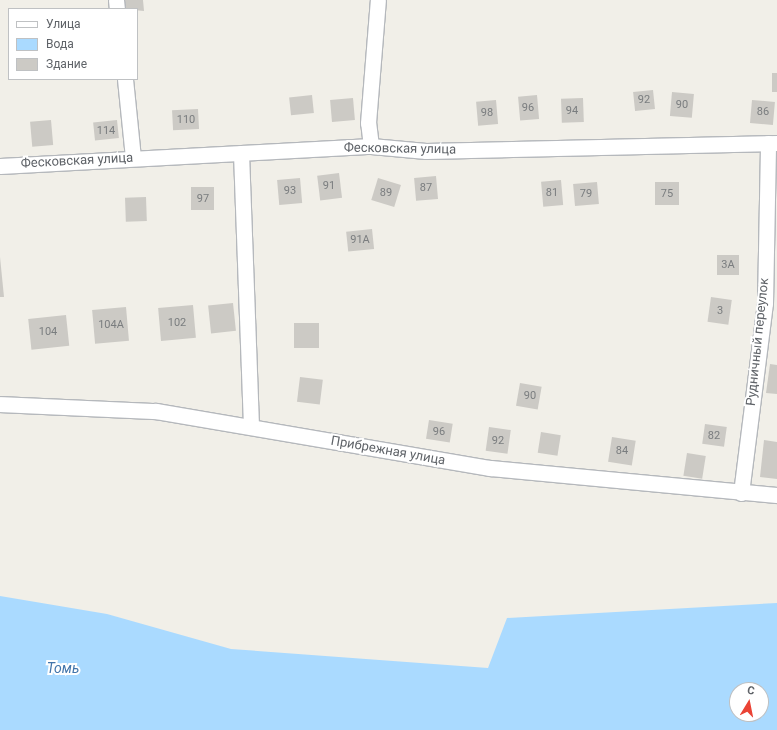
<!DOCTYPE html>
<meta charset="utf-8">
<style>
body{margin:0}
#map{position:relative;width:777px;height:730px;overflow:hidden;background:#f1efe8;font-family:Roboto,sans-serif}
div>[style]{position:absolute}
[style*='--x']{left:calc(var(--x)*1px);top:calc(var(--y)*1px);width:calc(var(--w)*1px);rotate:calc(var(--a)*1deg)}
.water>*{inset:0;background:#aadaff}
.building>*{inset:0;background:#cccac5;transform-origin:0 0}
.roads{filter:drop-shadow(1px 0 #b5b8bc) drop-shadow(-1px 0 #b5b8bc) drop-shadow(0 1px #b5b8bc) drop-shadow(0 -1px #b5b8bc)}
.street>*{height:15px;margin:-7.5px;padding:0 7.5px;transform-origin:7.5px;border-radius:7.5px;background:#fff}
span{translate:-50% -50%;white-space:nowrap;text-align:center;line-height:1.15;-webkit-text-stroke:4px #fff;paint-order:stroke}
.number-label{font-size:11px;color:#7a7d7f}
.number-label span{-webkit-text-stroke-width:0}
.street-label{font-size:13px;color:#5f6368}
.water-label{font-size:14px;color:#4174aa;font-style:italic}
.legend{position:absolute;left:8px;top:8px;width:130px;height:72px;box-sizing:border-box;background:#fff;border:1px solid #bfc1c3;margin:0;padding:5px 7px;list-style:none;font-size:12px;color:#5f6368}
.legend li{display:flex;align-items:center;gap:8px;height:20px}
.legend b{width:20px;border:1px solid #bfc1c3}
.north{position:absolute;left:729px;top:682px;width:40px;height:40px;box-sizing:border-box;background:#fff;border:1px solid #bfc1c3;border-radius:50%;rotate:10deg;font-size:11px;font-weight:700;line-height:16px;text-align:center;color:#5f6368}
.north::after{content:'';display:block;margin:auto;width:14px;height:18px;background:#ea4335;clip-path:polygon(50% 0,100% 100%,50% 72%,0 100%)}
</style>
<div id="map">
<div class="water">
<div style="clip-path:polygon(evenodd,0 596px,107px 614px,231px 649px,488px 668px,507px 618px,777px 603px,777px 730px,0 730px,0 596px,737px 690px,761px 690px,761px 714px,737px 714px,737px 690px)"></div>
</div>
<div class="building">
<div style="clip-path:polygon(122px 0,143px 0,144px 11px,123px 9px)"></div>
<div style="left:777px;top:73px;width:19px;height:5px;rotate:90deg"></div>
<div style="left:653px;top:90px;width:19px;height:20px;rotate:84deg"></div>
<div style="left:672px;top:92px;width:22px;height:24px;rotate:5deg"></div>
<div style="left:312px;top:95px;width:18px;height:23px;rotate:84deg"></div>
<div style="left:537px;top:95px;width:24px;height:19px;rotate:85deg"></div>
<div style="left:353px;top:98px;width:22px;height:23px;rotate:85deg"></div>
<div style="left:583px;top:98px;width:24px;height:22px;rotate:88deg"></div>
<div style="left:496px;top:100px;width:24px;height:20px;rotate:85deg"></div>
<div style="left:752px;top:100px;width:23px;height:23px;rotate:5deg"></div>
<div style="left:198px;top:109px;width:20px;height:26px;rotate:87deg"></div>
<div style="left:51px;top:120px;width:25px;height:21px;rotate:85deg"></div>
<div style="left:117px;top:120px;width:18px;height:24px;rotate:84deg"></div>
<div style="left:339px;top:173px;width:25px;height:22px;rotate:83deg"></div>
<div style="left:436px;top:176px;width:23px;height:22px;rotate:85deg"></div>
<div style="left:300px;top:178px;width:25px;height:23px;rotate:85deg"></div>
<div style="left:378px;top:178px;width:24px;height:23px;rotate:17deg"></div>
<div style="left:561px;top:180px;width:25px;height:20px;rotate:85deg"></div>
<div style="left:597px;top:182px;width:22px;height:24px;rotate:85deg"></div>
<div style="left:679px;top:182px;width:23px;height:24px;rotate:90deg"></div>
<div style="left:214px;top:187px;width:23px;height:23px;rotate:90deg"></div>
<div style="left:146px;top:197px;width:24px;height:21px;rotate:88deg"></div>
<div style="left:372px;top:229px;width:20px;height:26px;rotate:84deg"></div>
<div style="left:717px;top:255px;width:22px;height:20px"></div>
<div style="clip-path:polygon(0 257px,4px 297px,0 297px)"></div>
<div style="left:711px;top:297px;width:21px;height:25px;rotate:8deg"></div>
<div style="left:233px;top:303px;width:28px;height:25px;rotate:84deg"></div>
<div style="left:193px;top:305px;width:33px;height:35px;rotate:85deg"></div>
<div style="left:126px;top:307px;width:34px;height:34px;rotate:85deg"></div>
<div style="left:66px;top:315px;width:31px;height:38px;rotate:84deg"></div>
<div style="left:294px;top:323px;width:25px;height:25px"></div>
<div style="clip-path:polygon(770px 364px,777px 365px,777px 394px,766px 393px)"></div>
<div style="left:300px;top:377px;width:23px;height:25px;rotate:7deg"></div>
<div style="left:520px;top:383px;width:22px;height:23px;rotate:10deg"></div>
<div style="left:429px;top:420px;width:24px;height:19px;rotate:9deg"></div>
<div style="left:705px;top:424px;width:22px;height:20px;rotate:8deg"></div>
<div style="left:489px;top:427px;width:22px;height:24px;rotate:8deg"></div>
<div style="left:541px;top:432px;width:20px;height:21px;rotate:9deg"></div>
<div style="left:612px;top:437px;width:24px;height:25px;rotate:9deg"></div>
<div style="clip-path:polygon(764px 440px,777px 442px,777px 479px,760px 477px)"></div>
<div style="left:687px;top:453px;width:19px;height:23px;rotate:9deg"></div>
</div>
<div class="roads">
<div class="street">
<div style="--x:116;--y:0;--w:9;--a:84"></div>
<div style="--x:125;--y:79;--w:79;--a:84.2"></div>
<div style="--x:371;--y:146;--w:23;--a:-97"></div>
<div style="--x:368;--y:123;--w:123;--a:-85.4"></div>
<div style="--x:241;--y:153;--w:274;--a:87.9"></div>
<div style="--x:0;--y:166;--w:372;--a:-3.1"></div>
<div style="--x:371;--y:146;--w:55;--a:5.2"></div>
<div style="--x:426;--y:151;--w:351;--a:-1.3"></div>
<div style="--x:0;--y:404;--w:156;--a:2.6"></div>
<div style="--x:156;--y:411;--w:339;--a:9.7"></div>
<div style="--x:490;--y:468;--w:288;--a:5.4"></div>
<div style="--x:741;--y:493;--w:192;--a:-82.8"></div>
<div style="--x:765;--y:303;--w:160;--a:-88.9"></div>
</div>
</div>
<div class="number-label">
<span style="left:644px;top:100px">92</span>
<span style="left:682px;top:105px">90</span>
<span style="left:528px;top:108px">96</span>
<span style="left:572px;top:111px">94</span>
<span style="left:763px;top:112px">86</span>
<span style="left:487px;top:113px">98</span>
<span style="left:186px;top:120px">110</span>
<span style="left:106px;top:131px">114</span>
<span style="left:329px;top:186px">91</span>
<span style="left:426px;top:188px">87</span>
<span style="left:290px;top:191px">93</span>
<span style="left:386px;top:193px">89</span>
<span style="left:552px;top:193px">81</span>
<span style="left:586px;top:194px">79</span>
<span style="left:667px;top:194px">75</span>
<span style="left:203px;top:199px">97</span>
<span style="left:360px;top:240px">91А</span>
<span style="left:728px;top:265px">3А</span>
<span style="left:720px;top:311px">3</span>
<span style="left:177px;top:323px">102</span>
<span style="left:111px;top:325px">104А</span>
<span style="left:48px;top:332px">104</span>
<span style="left:530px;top:396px">90</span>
<span style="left:439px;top:432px">96</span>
<span style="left:714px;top:436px">82</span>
<span style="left:498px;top:441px">92</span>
<span style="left:622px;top:451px">84</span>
</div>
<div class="street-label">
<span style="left:400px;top:149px;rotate:1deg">Фесковская улица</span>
<span style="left:77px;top:161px;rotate:-3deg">Фесковская улица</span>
<span style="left:758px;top:342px;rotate:-84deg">Рудничный переулок</span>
<span style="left:388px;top:451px;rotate:10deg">Прибрежная улица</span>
</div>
<div class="water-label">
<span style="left:63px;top:668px">Томь</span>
</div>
<ul class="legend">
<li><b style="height:5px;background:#fff"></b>Улица</li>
<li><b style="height:11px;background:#aadaff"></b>Вода</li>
<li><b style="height:11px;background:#cccac5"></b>Здание</li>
</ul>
<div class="north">С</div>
</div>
